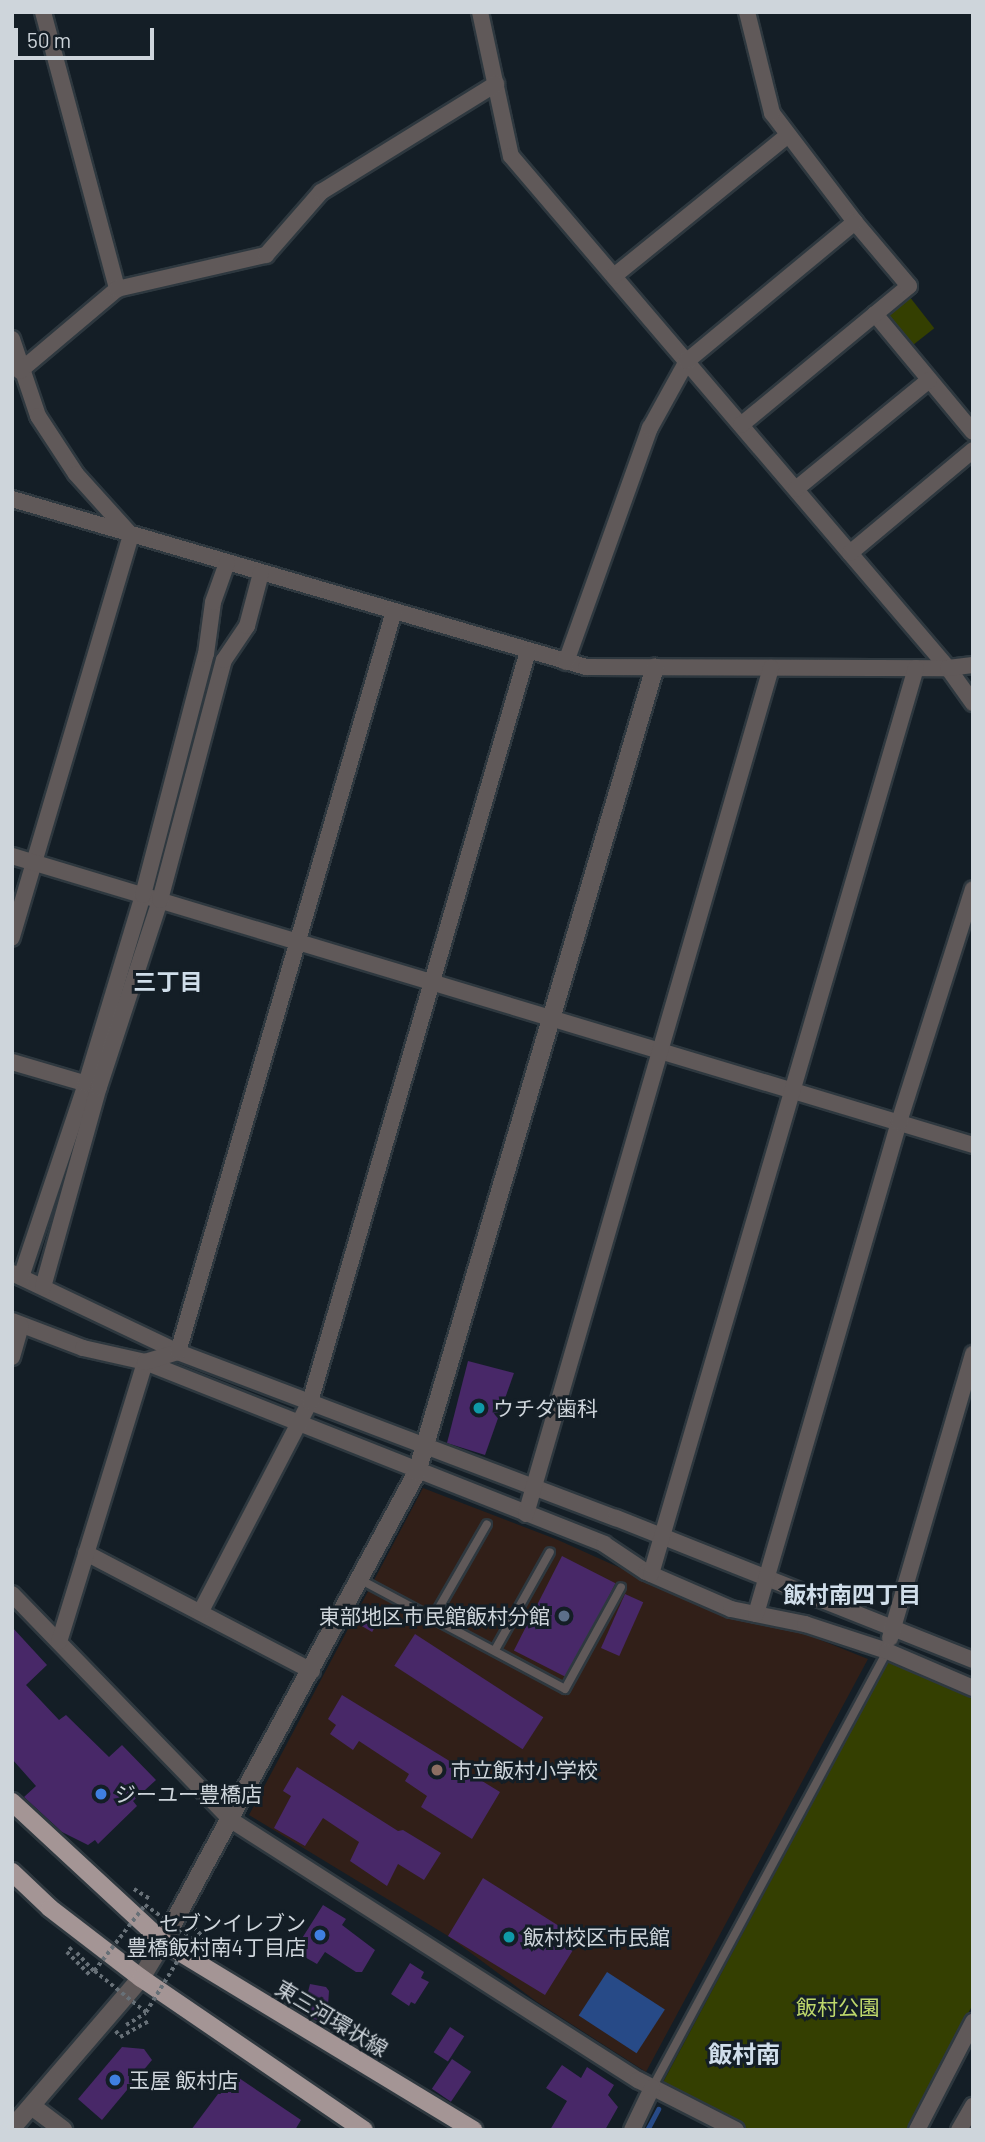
<!DOCTYPE html>
<meta charset="utf-8">
<style>
body{margin:0}
#map{position:relative;width:985px;height:2142px;overflow:hidden;background:#141e26;font-family:Barlow,"Noto Sans JP",sans-serif}
div>[style]{position:absolute}
[style*='--x']{left:calc(var(--x)*1px);top:calc(var(--y)*1px);width:calc(var(--w)*1px);rotate:calc(var(--a)*1deg)}
.education>*{inset:0;background:#311f18}
.green>*{inset:0;background:#343f01;transform-origin:0 0}
.water>*{inset:0;background:#274a87;transform-origin:0 0}
.stream>*{height:5px;margin:-2.5px;padding:0 2.5px;transform-origin:2.5px;border-radius:2.5px;background:#274a87}
.building>*{inset:0;background:#482868;transform-origin:0 0}
.path>*{height:3.5px;margin-top:-1.75px;transform-origin:0;background:repeating-linear-gradient(90deg,#677077 0 3.5px,transparent 0 7px)}
.roads{filter:drop-shadow(2px 0 #2e383f) drop-shadow(-2px 0 #2e383f) drop-shadow(0 2px #2e383f) drop-shadow(0 -2px #2e383f)}
.service>*{height:8px;margin:-4px;padding:0 4px;transform-origin:4px;border-radius:4px;background:#605959}
.minor>*{height:16px;margin:-8px;padding:0 8px;transform-origin:8px;border-radius:8px;background:#605959}
.tertiary>*{height:18px;margin:-9px;padding:0 9px;transform-origin:9px;border-radius:9px;background:#605959}
.primary>*{height:18px;margin:-9px;padding:0 9px;transform-origin:9px;border-radius:9px;background:#a49595}
.path-bridge>*{height:3.5px;margin-top:-1.75px;transform-origin:0;background:repeating-linear-gradient(90deg,#677077 0 3.5px,transparent 0 7px)}
.dots>*{width:19px;height:19px;translate:-50% -50%;box-sizing:border-box;border:4px solid #141e26;border-radius:50%}
span{translate:-50% -50%;white-space:nowrap;text-align:center;line-height:1.15;-webkit-text-stroke:6px #141e26;paint-order:stroke}
.poi-label{font-size:21px;color:#ced5db}
.left{translate:0 -50%;text-align:left}
.right{translate:-100% -50%;text-align:right}
.park-label{font-size:21px;color:#bed86b}
.street-label{font-size:21px;color:#ced5db}
.neighbourhood-label{font-size:23px;color:#d0deea;font-weight:700}
.quarter-label{font-size:24px;color:#d0deea;font-weight:700}
.frame{position:absolute;inset:0;border:14px solid #ced5db;pointer-events:none}
.scale{position:absolute;left:14px;top:28px;width:140px;height:32px;box-sizing:border-box;border:4px solid #ced5db;border-top:0;padding-left:9px;font-size:21px;line-height:24px;white-space:nowrap;color:#ced5db;-webkit-text-stroke:5px #141e26;paint-order:stroke}
</style>
<div id="map">
<div class="education">
<div style="clip-path:polygon(423px 1488px,558px 1540px,725px 1615px,793px 1629px,868px 1659px,646px 2072px,537px 2002px,448px 1936px,249px 1815px)"></div>
</div>
<div class="green">
<div style="left:909px;top:296px;width:41px;height:29px;rotate:52deg"></div>
<div style="clip-path:polygon(888px 1662px,973px 1699px,973px 2004px,908px 2130px,750px 2130px,662px 2084px)"></div>
</div>
<div class="water">
<div style="left:607px;top:1972px;width:69px;height:52px;rotate:33deg"></div>
</div>
<div class="stream">
<div style="--x:647;--y:2130;--w:24;--a:-62"></div>
</div>
<div class="building">
<div style="clip-path:polygon(468px 1361px,514px 1373px,485px 1455px,447px 1443px)"></div>
<div style="left:562px;top:1556px;width:60px;height:106px;rotate:27deg"></div>
<div style="left:625px;top:1594px;width:20px;height:59px;rotate:24deg"></div>
<div style="left:371px;top:1606px;width:14px;height:22px;rotate:30deg"></div>
<div style="clip-path:polygon(12px 1627px,47px 1665px,26px 1685px,59px 1720px,66px 1715px,109px 1757px,122px 1745px,156px 1780px,133px 1801px,137px 1806px,98px 1844px,95px 1840px,88px 1845px,62px 1832px,24px 1797px,36px 1786px,12px 1759px)"></div>
<div style="left:415px;top:1634px;width:153px;height:38px;rotate:33deg"></div>
<div style="clip-path:polygon(342px 1695px,500px 1792px,472px 1839px,421px 1807px,427px 1796px,405px 1781px,409px 1774px,359px 1741px,353px 1750px,330px 1734px,336px 1725px,328px 1719px)"></div>
<div style="clip-path:polygon(297px 1767px,398px 1831px,403px 1830px,441px 1853px,424px 1880px,398px 1864px,387px 1886px,350px 1861px,359px 1842px,323px 1818px,305px 1846px,274px 1828px,291px 1796px,283px 1791px)"></div>
<div style="clip-path:polygon(483px 1878px,570px 1933px,569px 1937px,578px 1942px,545px 1995px,448px 1936px)"></div>
<div style="clip-path:polygon(323px 1905px,346px 1919px,342px 1925px,375px 1950px,362px 1972px,356px 1972px,325px 1952px,317px 1964px,294px 1951px)"></div>
<div style="clip-path:polygon(410px 1963px,424px 1972px,421px 1978px,429px 1982px,415px 2004px,411px 2002px,409px 2006px,391px 1994px)"></div>
<div style="clip-path:polygon(310px 1984px,326px 1987px,329px 1991px,327px 2021px,312px 2019px,300px 2010px,302px 1993px,308px 1992px)"></div>
<div style="left:450px;top:2027px;width:17px;height:30px;rotate:33deg"></div>
<div style="clip-path:polygon(122px 2047px,144px 2049px,152px 2060px,102px 2120px,78px 2099px)"></div>
<div style="left:452px;top:2059px;width:23px;height:36px;rotate:34deg"></div>
<div style="clip-path:polygon(562px 2065px,581px 2078px,587px 2067px,614px 2085px,608px 2095px,618px 2107px,605px 2130px,550px 2130px,567px 2101px,546px 2088px)"></div>
<div style="clip-path:polygon(233px 2074px,301px 2120px,295px 2130px,191px 2130px)"></div>
</div>
<div class="path">
<div style="--x:134;--y:1889;--w:19;--a:32"></div>
<div style="--x:194;--y:1927;--w:33;--a:49"></div>
<div style="--x:72;--y:1948;--w:6;--a:141"></div>
<div style="--x:67;--y:1952;--w:33;--a:45"></div>
<div style="--x:77;--y:1953;--w:25;--a:47"></div>
<div style="--x:126;--y:2025;--w:23;--a:-31"></div>
<div style="--x:116;--y:2031;--w:7;--a:56"></div>
<div style="--x:120;--y:2037;--w:33;--a:-29"></div>
</div>
<div class="roads">
<div class="service">
<div style="--x:361;--y:1580;--w:231;--a:28.1"></div>
<div style="--x:565;--y:1689;--w:116;--a:-61.2"></div>
<div style="--x:433;--y:1618;--w:108;--a:-60.1"></div>
<div style="--x:495;--y:1650;--w:112;--a:-60.7"></div>
<div style="--x:652;--y:2088;--w:496;--a:-61.7"></div>
</div>
<div class="minor">
<div style="--x:43;--y:12;--w:287;--a:75"></div>
<div style="--x:480;--y:12;--w:147;--a:77.9"></div>
<div style="--x:511;--y:156;--w:673;--a:49.52"></div>
<div style="--x:948;--y:668;--w:43;--a:54.5"></div>
<div style="--x:614;--y:276;--w:224;--a:-39"></div>
<div style="--x:875;--y:314;--w:153;--a:50.3"></div>
<div style="--x:12;--y:339;--w:81;--a:71.3"></div>
<div style="--x:38;--y:416;--w:69;--a:56.8"></div>
<div style="--x:76;--y:474;--w:82;--a:48"></div>
<div style="--x:131;--y:535;--w:420;--a:106.5"></div>
<div style="--x:20;--y:371;--w:127;--a:-40.2"></div>
<div style="--x:117;--y:289;--w:153;--a:-12.9"></div>
<div style="--x:266;--y:255;--w:84;--a:-48.9"></div>
<div style="--x:321;--y:192;--w:206;--a:-31.7"></div>
<div style="--x:741;--y:425;--w:218;--a:-39.6"></div>
<div style="--x:909;--y:286;--w:84;--a:-130.2"></div>
<div style="--x:855;--y:222;--w:137;--a:-127.3"></div>
<div style="--x:772;--y:113;--w:104;--a:-103.9"></div>
<div style="--x:796;--y:489;--w:172;--a:-39.3"></div>
<div style="--x:12;--y:499;--w:598;--a:16.31"></div>
<div style="--x:586;--y:667;--w:362;--a:0.2"></div>
<div style="--x:948;--y:668;--w:25;--a:-7"></div>
<div style="--x:850;--y:553;--w:160;--a:-39.9"></div>
<div style="--x:566;--y:662;--w:249;--a:-70.3"></div>
<div style="--x:650;--y:428;--w:77;--a:-61.1"></div>
<div style="--x:687;--y:361;--w:218;--a:-39.6"></div>
<div style="--x:12;--y:856;--w:1004;--a:16.74"></div>
<div style="--x:12;--y:1062;--w:85;--a:16.3"></div>
<div style="--x:12;--y:1273;--w:184;--a:25.4"></div>
<div style="--x:178;--y:1352;--w:468;--a:20.8"></div>
<div style="--x:616;--y:1518;--w:384;--a:21.7"></div>
<div style="--x:21;--y:1277;--w:204;--a:-71.4"></div>
<div style="--x:86;--y:1084;--w:197;--a:-73.2"></div>
<div style="--x:143;--y:895;--w:249;--a:-75.4"></div>
<div style="--x:206;--y:654;--w:52;--a:-82.3"></div>
<div style="--x:213;--y:602;--w:41;--a:-70.3"></div>
<div style="--x:43;--y:1287;--w:208;--a:-74.4"></div>
<div style="--x:99;--y:1087;--w:197;--a:-71.9"></div>
<div style="--x:160;--y:900;--w:248;--a:-75.1"></div>
<div style="--x:224;--y:660;--w:41;--a:-55.9"></div>
<div style="--x:247;--y:626;--w:55;--a:-75.2"></div>
<div style="--x:12;--y:1321;--w:76;--a:20.8"></div>
<div style="--x:83;--y:1348;--w:64;--a:12.7"></div>
<div style="--x:145;--y:1362;--w:494;--a:21.6"></div>
<div style="--x:604;--y:1544;--w:50;--a:33.7"></div>
<div style="--x:646;--y:1572;--w:93;--a:23.5"></div>
<div style="--x:731;--y:1609;--w:76;--a:11.5"></div>
<div style="--x:805;--y:1624;--w:86;--a:18.2"></div>
<div style="--x:887;--y:1651;--w:94;--a:23.3"></div>
<div style="--x:12;--y:1357;--w:32;--a:-74"></div>
<div style="--x:526;--y:1514;--w:881;--a:-73.85"></div>
<div style="--x:86;--y:1553;--w:255;--a:27.6"></div>
<div style="--x:651;--y:1574;--w:944;--a:-73.7"></div>
<div style="--x:12;--y:1594;--w:315;--a:45.9"></div>
<div style="--x:231;--y:1820;--w:483;--a:32.6"></div>
<div style="--x:638;--y:2080;--w:110;--a:27"></div>
<div style="--x:201;--y:1611;--w:236;--a:-62.5"></div>
<div style="--x:310;--y:1402;--w:782;--a:-73.81"></div>
<div style="--x:756;--y:1614;--w:512;--a:-73.79"></div>
<div style="--x:899;--y:1122;--w:244;--a:-72.4"></div>
<div style="--x:890;--y:1638;--w:296;--a:-73.7"></div>
<div style="--x:59;--y:1642;--w:293;--a:-72.9"></div>
<div style="--x:145;--y:1362;--w:34;--a:-17"></div>
<div style="--x:178;--y:1352;--w:772;--a:-73.75"></div>
<div style="--x:632;--y:2130;--w:47;--a:-64.5"></div>
<div style="--x:917;--y:2130;--w:122;--a:-62.6"></div>
<div style="--x:959;--y:2130;--w:28;--a:-60"></div>
</div>
<div class="tertiary">
<div style="--x:33;--y:2107;--w:38;--a:37"></div>
<div style="--x:12;--y:2128;--w:198;--a:-49.3"></div>
<div style="--x:141;--y:1978;--w:42;--a:-58.6"></div>
<div style="--x:163;--y:1942;--w:534;--a:-61.61"></div>
<div style="--x:417;--y:1472;--w:839;--a:-73.53"></div>
</div>
<div class="primary">
<div style="--x:12;--y:1802;--w:206;--a:42.8"></div>
<div style="--x:163;--y:1942;--w:363;--a:31.2"></div>
<div style="--x:12;--y:1872;--w:52;--a:43.5"></div>
<div style="--x:50;--y:1908;--w:115;--a:37.6"></div>
<div style="--x:141;--y:1978;--w:270;--a:34.3"></div>
</div>
</div>
<div class="path-bridge">
<div style="--x:145;--y:1905;--w:57;--a:35.1"></div>
<div style="--x:192;--y:1938;--w:88;--a:121.5"></div>
<div style="--x:146;--y:2013;--w:67;--a:-141.1"></div>
<div style="--x:94;--y:1971;--w:83;--a:-52.3"></div>
</div>
<div class="dots">
<div style="left:479px;top:1408px;background:#0f9aa8"></div>
<div style="left:564px;top:1616px;background:#5c6f8a"></div>
<div style="left:437px;top:1770px;background:#8d6e63"></div>
<div style="left:101px;top:1794px;background:#3f7fe0"></div>
<div style="left:320px;top:1935px;background:#3f7fe0"></div>
<div style="left:509px;top:1937px;background:#0f9aa8"></div>
<div style="left:115px;top:2080px;background:#3f7fe0"></div>
</div>
<div class="poi-label">
<span class="left" style="left:493px;top:1408px">ウチダ歯科</span>
<span class="right" style="left:550px;top:1616px">東部地区市民館飯村分館</span>
<span class="left" style="left:451px;top:1770px">市立飯村小学校</span>
<span class="left" style="left:115px;top:1794px">ジーユー豊橋店</span>
<span class="right" style="left:306px;top:1935px">セブンイレブン<br>豊橋飯村南4丁目店</span>
<span class="left" style="left:523px;top:1937px">飯村校区市民館</span>
<span class="left" style="left:129px;top:2080px">玉屋 飯村店</span>
</div>
<div class="park-label">
<span style="left:838px;top:2007px">飯村公園</span>
</div>
<div class="street-label">
<span style="left:332px;top:2018px;rotate:31deg">東三河環状線</span>
</div>
<div class="neighbourhood-label">
<span style="left:168px;top:981px">三丁目</span>
<span style="left:852px;top:1594px">飯村南四丁目</span>
</div>
<div class="quarter-label">
<span style="left:744px;top:2054px">飯村南</span>
</div>
<div class="frame"></div>
<div class="scale">50 m</div>
</div>
